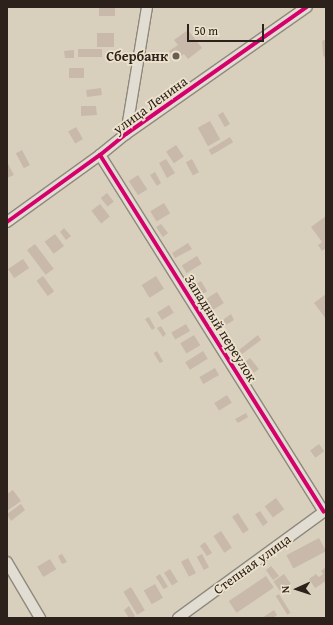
<!DOCTYPE html>
<meta charset="utf-8">
<style>
body{margin:0}
#map{position:relative;width:333px;height:625px;overflow:hidden;background:#d8d0bd;font-family:"Gentium Book Plus",serif}
div>[style]{position:absolute}
[style*='--x']{left:calc(var(--x)*1px);top:calc(var(--y)*1px);width:calc(var(--w)*1px);rotate:calc(var(--a)*1deg)}
.building>*{inset:0;background:#c8b9ab;transform-origin:0 0}
.roads{filter:drop-shadow(1px 0 #8e887d) drop-shadow(-1px 0 #8e887d) drop-shadow(0 1px #8e887d) drop-shadow(0 -1px #8e887d)}
.minor>*{height:10px;margin:-5px;padding:0 5px;transform-origin:5px;border-radius:5px;background:#e1ddd3}
.cycleway>*{height:4px;margin:-2px;padding:0 2px;transform-origin:2px;border-radius:2px;background:#d6006c}
.dots>*{width:11px;height:11px;translate:-50% -50%;box-sizing:border-box;border:2px solid #ede3cd;border-radius:50%}
span{translate:-50% -50%;white-space:nowrap;text-align:center;line-height:1.15;-webkit-text-stroke:3.5px #ede3cd;paint-order:stroke}
.poi-label{font-size:14px;color:#2d211b;font-weight:700}
.right{translate:-100% -50%;text-align:right}
.street-label{font-size:14px;color:#2d211b}
.frame{position:absolute;inset:0;border:8px solid #2d211b;pointer-events:none}
.north{position:absolute;left:277px;top:569px;width:40px;height:40px;-webkit-text-stroke:3px #ede3cd;paint-order:stroke;rotate:267deg;font-size:11px;font-weight:700;line-height:16px;text-align:center;color:#2d211b}
.north::after{content:'';display:block;margin:auto;width:14px;height:18px;background:#2d211b;clip-path:polygon(50% 0,100% 100%,50% 72%,0 100%)}
.scale{position:absolute;left:187px;top:24px;width:77px;height:18px;box-sizing:border-box;border:2px solid #2d211b;border-top:0;padding-left:5px;font-size:12px;line-height:14px;white-space:nowrap;color:#2d211b;-webkit-text-stroke:3px #ede3cd;paint-order:stroke}
</style>
<div id="map">
<div class="building">
<div style="left:99px;top:7px;width:16px;height:9px"></div>
<div style="clip-path:polygon(188px 30px,202px 48px,188px 59px,184px 54px,176px 60px,169px 51px,178px 45px,174px 40px)"></div>
<div style="left:97px;top:33px;width:17px;height:14px"></div>
<div style="clip-path:polygon(326px 39px,326px 59px,323px 55px,322px 41px)"></div>
<div style="left:78px;top:49px;width:24px;height:8px"></div>
<div style="clip-path:polygon(74px 50px,74px 58px,65px 58px,64px 51px)"></div>
<div style="left:69px;top:68px;width:15px;height:10px"></div>
<div style="left:101px;top:88px;width:7px;height:15px;rotate:82deg"></div>
<div style="clip-path:polygon(81px 106px,96px 106px,97px 115px,81px 116px)"></div>
<div style="left:223px;top:112px;width:14px;height:6px;rotate:60deg"></div>
<div style="left:210px;top:121px;width:21px;height:14px;rotate:61deg"></div>
<div style="left:76px;top:127px;width:14px;height:9px;rotate:60deg"></div>
<div style="left:230px;top:137px;width:6px;height:25px;rotate:59deg"></div>
<div style="left:176px;top:145px;width:14px;height:12px;rotate:56deg"></div>
<div style="left:22px;top:150px;width:17px;height:7px;rotate:62deg"></div>
<div style="clip-path:polygon(166px 159px,175px 173px,167px 178px,159px 163px)"></div>
<div style="left:192px;top:159px;width:15px;height:7px;rotate:62deg"></div>
<div style="clip-path:polygon(7px 162px,14px 175px,7px 178px)"></div>
<div style="clip-path:polygon(155px 172px,161px 183px,157px 186px,150px 175px)"></div>
<div style="left:138px;top:175px;width:17px;height:11px;rotate:57deg"></div>
<div style="left:107px;top:193px;width:11px;height:8px;rotate:52deg"></div>
<div style="left:164px;top:203px;width:12px;height:16px;rotate:59deg"></div>
<div style="left:100px;top:204px;width:16px;height:11px;rotate:52deg"></div>
<div style="clip-path:polygon(326px 216px,326px 248px,322px 251px,318px 245px,322px 242px,311px 227px)"></div>
<div style="clip-path:polygon(161px 224px,168px 233px,163px 237px,156px 227px)"></div>
<div style="clip-path:polygon(64px 228px,71px 236px,66px 240px,60px 232px)"></div>
<div style="left:55px;top:234px;width:15px;height:13px;rotate:53deg"></div>
<div style="clip-path:polygon(188px 243px,192px 249px,175px 258px,172px 253px)"></div>
<div style="left:35px;top:244px;width:31px;height:10px;rotate:53deg"></div>
<div style="left:197px;top:256px;width:9px;height:18px;rotate:58deg"></div>
<div style="left:23px;top:259px;width:11px;height:18px;rotate:56deg"></div>
<div style="left:43px;top:276px;width:19px;height:8px;rotate:54deg"></div>
<div style="left:156px;top:276px;width:15px;height:17px;rotate:58deg"></div>
<div style="left:201px;top:281px;width:12px;height:11px;rotate:59deg"></div>
<div style="left:217px;top:292px;width:13px;height:13px;rotate:58deg"></div>
<div style="clip-path:polygon(326px 294px,326px 319px,314px 303px)"></div>
<div style="left:169px;top:305px;width:9px;height:14px;rotate:58deg"></div>
<div style="clip-path:polygon(231px 314px,234px 320px,221px 328px,218px 323px)"></div>
<div style="clip-path:polygon(149px 317px,155px 328px,152px 330px,145px 319px)"></div>
<div style="left:186px;top:324px;width:8px;height:17px;rotate:60deg"></div>
<div style="clip-path:polygon(161px 326px,166px 334px,163px 337px,157px 328px)"></div>
<div style="left:194px;top:335px;width:12px;height:16px;rotate:59deg"></div>
<div style="clip-path:polygon(258px 335px,261px 340px,242px 354px,239px 350px)"></div>
<div style="left:157px;top:351px;width:12px;height:4px;rotate:59deg"></div>
<div style="left:203px;top:351px;width:9px;height:21px;rotate:58deg"></div>
<div style="left:250px;top:358px;width:14px;height:6px;rotate:51deg"></div>
<div style="left:215px;top:368px;width:8px;height:18px;rotate:60deg"></div>
<div style="left:227px;top:395px;width:9px;height:15px;rotate:58deg"></div>
<div style="clip-path:polygon(246px 413px,248px 417px,238px 423px,235px 419px)"></div>
<div style="left:319px;top:444px;width:9px;height:11px;rotate:54deg"></div>
<div style="clip-path:polygon(13px 490px,21px 501px,7px 511px,7px 494px)"></div>
<div style="left:276px;top:498px;width:14px;height:14px;rotate:54deg"></div>
<div style="clip-path:polygon(21px 504px,25px 510px,11px 521px,7px 514px)"></div>
<div style="left:260px;top:511px;width:14px;height:6px;rotate:56deg"></div>
<div style="left:238px;top:513px;width:20px;height:7px;rotate:57deg"></div>
<div style="left:221px;top:531px;width:20px;height:9px;rotate:57deg"></div>
<div style="left:319px;top:538px;width:15px;height:37px;rotate:62deg"></div>
<div style="clip-path:polygon(205px 542px,212px 553px,207px 556px,200px 546px)"></div>
<div style="clip-path:polygon(62px 554px,67px 562px,62px 564px,58px 556px)"></div>
<div style="left:202px;top:554px;width:15px;height:6px;rotate:62deg"></div>
<div style="left:188px;top:558px;width:17px;height:8px;rotate:62deg"></div>
<div style="left:50px;top:559px;width:12px;height:15px;rotate:59deg"></div>
<div style="clip-path:polygon(271px 566px,279px 576px,273px 580px,266px 570px)"></div>
<div style="clip-path:polygon(326px 567px,326px 581px,315px 588px,309px 579px,316px 574px,319px 577px,323px 574px,321px 571px)"></div>
<div style="left:170px;top:569px;width:15px;height:7px;rotate:58deg"></div>
<div style="left:160px;top:574px;width:15px;height:5px;rotate:58deg"></div>
<div style="left:284px;top:574px;width:12px;height:13px;rotate:55deg"></div>
<div style="left:266px;top:576px;width:14px;height:45px;rotate:56deg"></div>
<div style="left:155px;top:584px;width:16px;height:13px;rotate:60deg"></div>
<div style="left:131px;top:587px;width:27px;height:9px;rotate:59deg"></div>
<div style="left:279px;top:594px;width:22px;height:4px;rotate:58deg"></div>
<div style="clip-path:polygon(129px 606px,135px 616px,133px 618px,129px 618px,124px 610px)"></div>
<div style="clip-path:polygon(274px 610px,277px 615px,273px 618px,262px 618px)"></div>
</div>
<div class="roads">
<div class="minor">
<div style="--x:126;--y:134;--w:129;--a:-80.6"></div>
<div style="--x:100;--y:155;--w:421;--a:57.9"></div>
<div style="--x:7;--y:222;--w:115;--a:-35.8"></div>
<div style="--x:100;--y:155;--w:33;--a:-39"></div>
<div style="--x:126;--y:134;--w:221;--a:-35.1"></div>
<div style="--x:7;--y:562;--w:65;--a:59.5"></div>
<div style="--x:178;--y:618;--w:183;--a:-36.1"></div>
</div>
</div>
<div class="cycleway">
<div style="--x:100;--y:155;--w:421;--a:57.9"></div>
<div style="--x:7;--y:222;--w:115;--a:-35.8"></div>
<div style="--x:100;--y:155;--w:33;--a:-39"></div>
<div style="--x:126;--y:134;--w:221;--a:-35.1"></div>
</div>
<div class="dots">
<div style="left:176px;top:56px;background:#695e54"></div>
</div>
<div class="poi-label">
<span class="right" style="left:168px;top:56px">Сбербанк</span>
</div>
<div class="street-label">
<span style="left:150px;top:105px;rotate:-36deg">улица Ленина</span>
<span style="left:221px;top:328px;rotate:58deg">Западный переулок</span>
<span style="left:252px;top:564px;rotate:-36deg">Степная улица</span>
</div>
<div class="frame"></div>
<div class="north">N</div>
<div class="scale">50 m</div>
</div>
